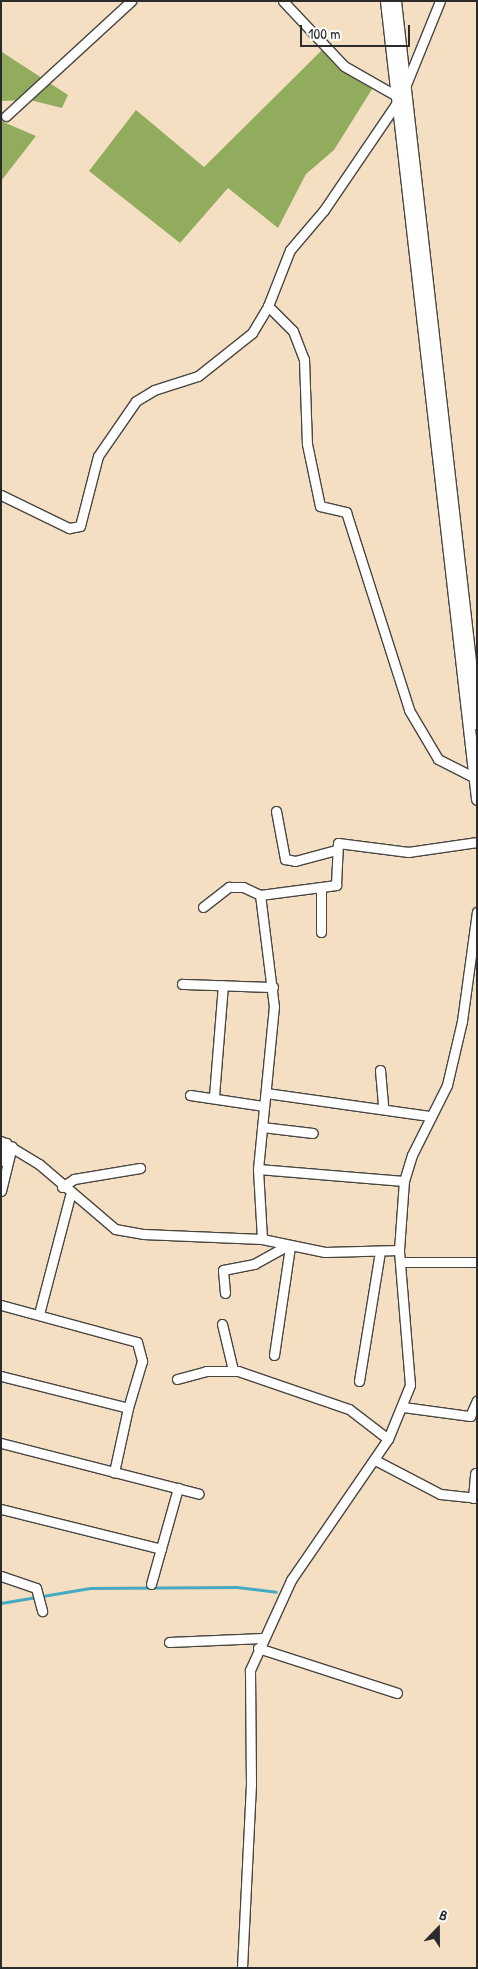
<!DOCTYPE html>
<style>
body{margin:0}
#map{position:relative;width:478px;height:1969px;overflow:hidden;background:#f4dfc3;font-family:"Patrick Hand",sans-serif}
div>[style]{position:absolute}
[style*='--x']{left:calc(var(--x)*1px);top:calc(var(--y)*1px);width:calc(var(--w)*1px);rotate:calc(var(--a)*1deg)}
.forest>*{inset:0;background:#92ac5e}
.stream>*{height:2.5px;margin:-1.25px;padding:0 1.25px;transform-origin:1.25px;border-radius:1.25px;background:#46aac6}
.roads{filter:drop-shadow(1px 0 #494642) drop-shadow(-1px 0 #494642) drop-shadow(0 1px #494642) drop-shadow(0 -1px #494642)}
.street>*{height:9px;margin:-4.5px;padding:0 4.5px;transform-origin:4.5px;border-radius:4.5px;background:#fff}
.secondary>*{height:11px;margin:-5.5px;padding:0 5.5px;transform-origin:5.5px;border-radius:5.5px;background:#fff}
span{translate:-50% -50%;white-space:nowrap;text-align:center;line-height:1.15;-webkit-text-stroke:4px #fff;paint-order:stroke}
.frame{position:absolute;inset:0;border:2px solid #2b2b2b;pointer-events:none}
.north{position:absolute;left:413px;top:1904px;width:50px;height:50px;-webkit-text-stroke:4px #fff;paint-order:stroke;rotate:22deg;font-size:14px;font-weight:700;line-height:20px;text-align:center;color:#2b2b2b}
.north::after{content:'';display:block;margin:auto;width:18px;height:22px;background:#2b2b2b;clip-path:polygon(50% 0,100% 100%,50% 72%,0 100%)}
.scale{position:absolute;left:300px;top:25px;width:110px;height:22px;box-sizing:border-box;border:2px solid #2b2b2b;border-top:0;padding-left:6px;font-size:15px;line-height:18px;white-space:nowrap;color:#2b2b2b;-webkit-text-stroke:4px #fff;paint-order:stroke}
</style>
<div id="map">
<div class="forest">
<div style="clip-path:polygon(324px 48px,374px 86px,334px 150px,306px 174px,278px 228px,228px 188px,180px 243px,89px 171px,136px 110px,204px 167px)"></div>
<div style="clip-path:polygon(2px 52px,68px 95px,62px 108px,30px 100px,1px 101px)"></div>
<div style="clip-path:polygon(1px 121px,36px 136px,1px 181px)"></div>
</div>
<div class="stream">
<div style="--x:1;--y:1603;--w:90;--a:-9.6"></div>
<div style="--x:90;--y:1588;--w:147;--a:-0.4"></div>
<div style="--x:237;--y:1587;--w:39;--a:7"></div>
</div>
<div class="roads">
<div class="street">
<div style="--x:283;--y:1;--w:89;--a:46.8"></div>
<div style="--x:344;--y:66;--w:64;--a:29.7"></div>
<div style="--x:405;--y:87;--w:93;--a:-67.9"></div>
<div style="--x:6;--y:116;--w:170;--a:-42.6"></div>
<div style="--x:268;--y:306;--w:35;--a:45"></div>
<div style="--x:293;--y:331;--w:30;--a:69"></div>
<div style="--x:304;--y:359;--w:85;--a:88"></div>
<div style="--x:307;--y:444;--w:63;--a:78.2"></div>
<div style="--x:320;--y:506;--w:27;--a:13"></div>
<div style="--x:346;--y:512;--w:208;--a:72.3"></div>
<div style="--x:409;--y:710;--w:57;--a:59.4"></div>
<div style="--x:438;--y:759;--w:44;--a:27.1"></div>
<div style="--x:1;--y:495;--w:76;--a:25.9"></div>
<div style="--x:69;--y:528;--w:11;--a:-10"></div>
<div style="--x:80;--y:526;--w:72;--a:-75.6"></div>
<div style="--x:98;--y:456;--w:67;--a:-55.4"></div>
<div style="--x:136;--y:401;--w:21;--a:-31"></div>
<div style="--x:154;--y:390;--w:46;--a:-17.7"></div>
<div style="--x:198;--y:376;--w:69;--a:-38.5"></div>
<div style="--x:252;--y:333;--w:31;--a:-59"></div>
<div style="--x:268;--y:306;--w:60;--a:-68.6"></div>
<div style="--x:290;--y:250;--w:52;--a:-49.6"></div>
<div style="--x:324;--y:210;--w:132;--a:-55.8"></div>
<div style="--x:276;--y:811;--w:49;--a:79.4"></div>
<div style="--x:285;--y:859;--w:10;--a:11"></div>
<div style="--x:295;--y:861;--w:42;--a:-15"></div>
<div style="--x:321;--y:887;--w:45;--a:90"></div>
<div style="--x:203;--y:907;--w:33;--a:-38"></div>
<div style="--x:229;--y:887;--w:14;--a:0"></div>
<div style="--x:243;--y:887;--w:19;--a:25"></div>
<div style="--x:182;--y:984;--w:91;--a:1.9"></div>
<div style="--x:380;--y:1070;--w:38;--a:85"></div>
<div style="--x:266;--y:1093;--w:165;--a:8"></div>
<div style="--x:190;--y:1095;--w:75;--a:8.5"></div>
<div style="--x:214;--y:1096;--w:111;--a:-85.4"></div>
<div style="--x:262;--y:1127;--w:51;--a:6.7"></div>
<div style="--x:1;--y:1141;--w:44;--a:31.2"></div>
<div style="--x:39;--y:1164;--w:100;--a:40.5"></div>
<div style="--x:115;--y:1229;--w:28;--a:10"></div>
<div style="--x:143;--y:1234;--w:119;--a:2.4"></div>
<div style="--x:262;--y:1239;--w:64;--a:11.7"></div>
<div style="--x:325;--y:1252;--w:74;--a:-1.5"></div>
<div style="--x:1;--y:1161;--w:19;--a:-74"></div>
<div style="--x:258;--y:1169;--w:146;--a:4.7"></div>
<div style="--x:62;--y:1187;--w:14;--a:-34"></div>
<div style="--x:74;--y:1179;--w:67;--a:-9.5"></div>
<div style="--x:1;--y:1191;--w:46;--a:-76.3"></div>
<div style="--x:262;--y:1239;--w:70;--a:-93.3"></div>
<div style="--x:258;--y:1169;--w:163;--a:-84.4"></div>
<div style="--x:274;--y:1007;--w:113;--a:-97.1"></div>
<div style="--x:260;--y:895;--w:77;--a:-7.5"></div>
<div style="--x:336;--y:885;--w:42;--a:-87.3"></div>
<div style="--x:338;--y:843;--w:71;--a:7.3"></div>
<div style="--x:408;--y:852;--w:70;--a:-8.2"></div>
<div style="--x:400;--y:1262;--w:77;--a:0"></div>
<div style="--x:225;--y:1293;--w:23;--a:-95"></div>
<div style="--x:223;--y:1270;--w:32;--a:-11"></div>
<div style="--x:254;--y:1264;--w:35;--a:-29"></div>
<div style="--x:1;--y:1305;--w:141;--a:15.2"></div>
<div style="--x:137;--y:1342;--w:20;--a:75"></div>
<div style="--x:142;--y:1361;--w:49;--a:106.6"></div>
<div style="--x:39;--y:1314;--w:122;--a:-75.3"></div>
<div style="--x:222;--y:1324;--w:47;--a:76.6"></div>
<div style="--x:274;--y:1355;--w:109;--a:-81.6"></div>
<div style="--x:1;--y:1376;--w:131;--a:14.1"></div>
<div style="--x:128;--y:1408;--w:66;--a:102.3"></div>
<div style="--x:177;--y:1379;--w:30;--a:-15"></div>
<div style="--x:206;--y:1371;--w:32;--a:0"></div>
<div style="--x:238;--y:1371;--w:117;--a:18.9"></div>
<div style="--x:349;--y:1409;--w:49;--a:37.6"></div>
<div style="--x:359;--y:1381;--w:131;--a:-80.8"></div>
<div style="--x:403;--y:1407;--w:68;--a:7.7"></div>
<div style="--x:470;--y:1416;--w:17;--a:-66"></div>
<div style="--x:1;--y:1443;--w:204;--a:14.4"></div>
<div style="--x:375;--y:1460;--w:73;--a:27.6"></div>
<div style="--x:440;--y:1494;--w:37;--a:6"></div>
<div style="--x:473;--y:1498;--w:25;--a:-85"></div>
<div style="--x:1;--y:1509;--w:165;--a:14"></div>
<div style="--x:1;--y:1576;--w:37;--a:19"></div>
<div style="--x:36;--y:1588;--w:24;--a:75"></div>
<div style="--x:151;--y:1584;--w:100;--a:-74.3"></div>
<div style="--x:169;--y:1642;--w:94;--a:-2.4"></div>
<div style="--x:258;--y:1648;--w:146;--a:17.9"></div>
<div style="--x:242;--y:1968;--w:183;--a:-87.2"></div>
<div style="--x:251;--y:1785;--w:115;--a:-90.5"></div>
<div style="--x:250;--y:1670;--w:99;--a:-65.5"></div>
<div style="--x:291;--y:1580;--w:171;--a:-55.5"></div>
<div style="--x:388;--y:1439;--w:58;--a:-67.8"></div>
<div style="--x:410;--y:1385;--w:135;--a:-94.7"></div>
<div style="--x:399;--y:1250;--w:69;--a:-85.9"></div>
<div style="--x:404;--y:1181;--w:27;--a:-73"></div>
<div style="--x:412;--y:1155;--w:78;--a:-63.4"></div>
<div style="--x:447;--y:1085;--w:66;--a:-76.8"></div>
<div style="--x:462;--y:1021;--w:110;--a:-82.2"></div>
</div>
<div class="secondary">
<div style="--x:386;--y:1;--w:803;--a:83.49"></div>
<div style="--x:395;--y:1;--w:727;--a:83.52"></div>
</div>
</div>
<div class="frame"></div>
<div class="north">B</div>
<div class="scale">100 m</div>
</div>
